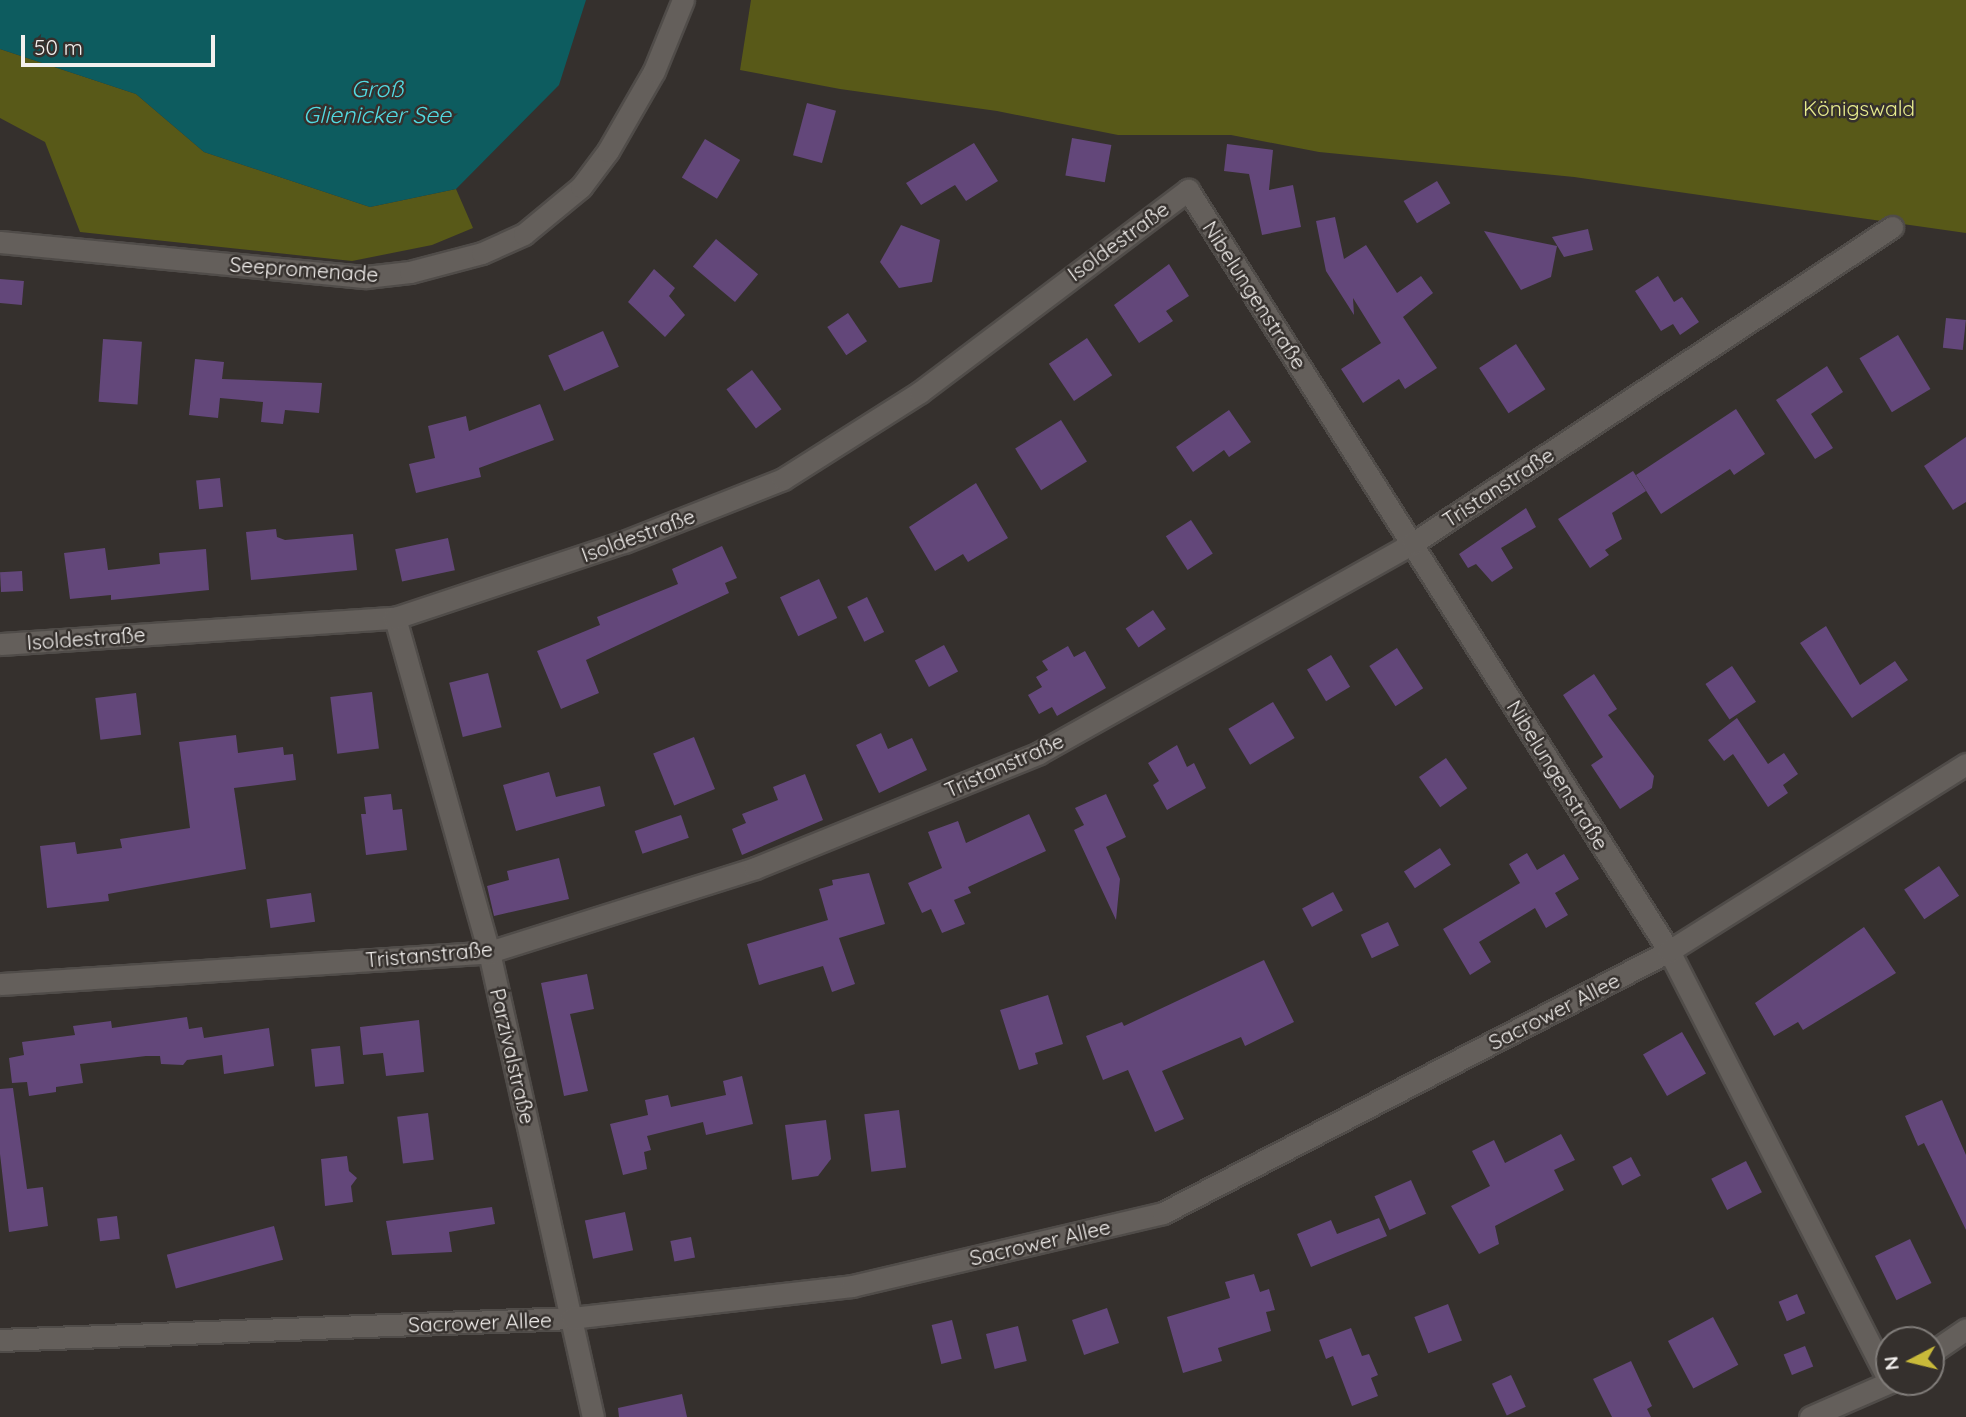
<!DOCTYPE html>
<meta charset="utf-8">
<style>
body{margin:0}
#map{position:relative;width:1966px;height:1417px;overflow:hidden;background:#35302d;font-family:Quicksand,sans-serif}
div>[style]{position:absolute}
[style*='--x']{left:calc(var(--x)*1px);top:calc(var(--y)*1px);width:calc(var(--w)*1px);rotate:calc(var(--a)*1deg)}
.green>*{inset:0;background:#585918}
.water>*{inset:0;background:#0d5c5f}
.building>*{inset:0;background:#63477a;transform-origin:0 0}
.roads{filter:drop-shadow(2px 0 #504c49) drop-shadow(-2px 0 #504c49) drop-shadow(0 2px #504c49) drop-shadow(0 -2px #504c49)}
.minor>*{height:21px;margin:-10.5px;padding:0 10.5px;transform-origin:10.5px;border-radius:10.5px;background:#645f5b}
span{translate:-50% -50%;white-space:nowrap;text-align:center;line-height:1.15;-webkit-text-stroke:5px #35302d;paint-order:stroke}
.park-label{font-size:21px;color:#e8ec8e}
.street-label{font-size:21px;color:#f3f0ee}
.water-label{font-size:23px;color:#52dbe2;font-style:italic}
.north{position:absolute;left:1875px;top:1326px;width:70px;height:70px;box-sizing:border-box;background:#35302d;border:2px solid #817d7a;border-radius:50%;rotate:263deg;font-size:19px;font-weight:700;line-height:28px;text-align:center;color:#f3f0ee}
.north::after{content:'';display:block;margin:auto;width:24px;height:32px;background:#c9ba3a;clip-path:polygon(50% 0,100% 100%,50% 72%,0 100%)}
.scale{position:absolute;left:21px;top:35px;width:194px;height:32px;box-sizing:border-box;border:4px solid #f3f0ee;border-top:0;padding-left:9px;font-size:21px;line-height:24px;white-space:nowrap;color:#f3f0ee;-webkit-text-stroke:5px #35302d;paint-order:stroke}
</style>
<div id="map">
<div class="green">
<div style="clip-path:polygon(751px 0,1966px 0,1966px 233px,1574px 177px,1319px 152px,1231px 135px,1118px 135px,997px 111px,840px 89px,740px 70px)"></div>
<div style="clip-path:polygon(0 49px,136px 94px,204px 152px,370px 207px,456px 189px,473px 228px,432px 245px,352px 261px,80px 232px,45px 142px,0 118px)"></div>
</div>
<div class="water">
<div style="clip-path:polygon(0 0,586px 0,559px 85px,456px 189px,370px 207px,204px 152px,136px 94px,0 49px)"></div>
</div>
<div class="building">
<div style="left:807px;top:103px;width:30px;height:54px;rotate:15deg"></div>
<div style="left:1072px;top:138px;width:40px;height:38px;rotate:10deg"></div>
<div style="left:705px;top:139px;width:41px;height:45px;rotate:31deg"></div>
<div style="clip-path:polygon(974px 143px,998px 181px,966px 201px,955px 185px,921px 205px,906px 183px)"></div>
<div style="clip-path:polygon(1227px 144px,1273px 150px,1269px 190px,1293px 185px,1301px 227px,1262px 235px,1249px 174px,1224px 171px)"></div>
<div style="left:1437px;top:181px;width:26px;height:39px;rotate:59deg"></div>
<div style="clip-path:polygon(1335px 217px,1344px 259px,1366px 245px,1397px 293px,1421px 276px,1433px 293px,1403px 317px,1437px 368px,1405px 389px,1399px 379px,1363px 403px,1341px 369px,1381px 343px,1353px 298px,1354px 315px,1326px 271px,1316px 221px)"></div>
<div style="clip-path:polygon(901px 225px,940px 240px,932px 282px,899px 288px,880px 262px)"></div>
<div style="clip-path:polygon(1588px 229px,1593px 250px,1564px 257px,1552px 237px)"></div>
<div style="clip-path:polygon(1484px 231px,1557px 246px,1551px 277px,1521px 290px)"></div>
<div style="left:716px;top:239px;width:55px;height:36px;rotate:40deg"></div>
<div style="clip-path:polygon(1169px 264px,1189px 296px,1166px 311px,1173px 321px,1139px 343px,1114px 305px)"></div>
<div style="clip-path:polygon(654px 269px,675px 288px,669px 296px,685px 315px,665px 337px,628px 302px)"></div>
<div style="clip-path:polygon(1658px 276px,1674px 302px,1682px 297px,1699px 322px,1680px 335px,1673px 324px,1661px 331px,1635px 291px)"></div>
<div style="left:0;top:279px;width:24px;height:24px;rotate:5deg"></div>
<div style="left:848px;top:313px;width:34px;height:25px;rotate:56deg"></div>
<div style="left:1946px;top:318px;width:20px;height:30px;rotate:6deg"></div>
<div style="left:603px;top:331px;width:39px;height:60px;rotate:66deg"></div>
<div style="left:1898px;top:335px;width:63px;height:45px;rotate:59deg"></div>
<div style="left:1087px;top:338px;width:45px;height:46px;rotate:56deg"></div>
<div style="left:103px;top:339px;width:39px;height:63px;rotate:4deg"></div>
<div style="left:1516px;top:344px;width:54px;height:44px;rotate:57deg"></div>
<div style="clip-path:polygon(195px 359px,224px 362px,222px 379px,322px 383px,319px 413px,285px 410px,283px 424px,261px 422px,263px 402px,220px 398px,218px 418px,189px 415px)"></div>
<div style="clip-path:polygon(1827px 366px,1843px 392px,1811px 414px,1833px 448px,1815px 459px,1776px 400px)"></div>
<div style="left:752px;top:370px;width:49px;height:32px;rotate:53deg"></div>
<div style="clip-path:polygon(540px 404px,554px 440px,479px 468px,481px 477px,416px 493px,409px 464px,435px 458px,428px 426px,466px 416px,469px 431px)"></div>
<div style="clip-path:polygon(1736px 409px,1765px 454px,1734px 475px,1730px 469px,1661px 514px,1636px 475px)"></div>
<div style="clip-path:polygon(1229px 410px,1251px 442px,1229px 457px,1224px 450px,1193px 472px,1176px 447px)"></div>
<div style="left:1061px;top:420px;width:49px;height:54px;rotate:58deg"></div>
<div style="clip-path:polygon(1966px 437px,1966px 502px,1953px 510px,1924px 466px)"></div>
<div style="clip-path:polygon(1633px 471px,1646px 491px,1612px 513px,1622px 539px,1605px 550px,1609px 555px,1590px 568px,1558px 519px)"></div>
<div style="left:220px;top:478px;width:29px;height:24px;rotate:84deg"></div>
<div style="clip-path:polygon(976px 483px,1008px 538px,968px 562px,963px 554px,935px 571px,909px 527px)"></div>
<div style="clip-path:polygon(1526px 508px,1536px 527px,1501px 548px,1513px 568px,1492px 582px,1476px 564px,1468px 568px,1459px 554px)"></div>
<div style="left:1191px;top:520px;width:40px;height:30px;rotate:57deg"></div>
<div style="clip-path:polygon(276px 529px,277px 537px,285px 540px,353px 534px,357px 570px,251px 580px,246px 532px)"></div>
<div style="left:448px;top:538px;width:33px;height:54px;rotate:78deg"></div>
<div style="clip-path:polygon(722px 546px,737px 578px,725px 583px,729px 593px,586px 660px,599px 693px,561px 709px,537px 651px,600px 625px,597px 617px,678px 584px,672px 569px)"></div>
<div style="clip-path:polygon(105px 548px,108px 570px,160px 564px,159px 553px,206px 549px,209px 590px,111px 600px,111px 595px,70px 599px,64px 553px)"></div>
<div style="left:22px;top:571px;width:20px;height:22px;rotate:87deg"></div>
<div style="left:819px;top:579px;width:43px;height:43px;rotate:65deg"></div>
<div style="left:867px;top:597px;width:39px;height:22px;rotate:64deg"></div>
<div style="left:1153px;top:610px;width:23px;height:33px;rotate:56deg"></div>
<div style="clip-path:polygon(1826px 626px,1860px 685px,1895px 661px,1908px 680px,1852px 718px,1800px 643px)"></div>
<div style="left:944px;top:645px;width:30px;height:33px;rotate:62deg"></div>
<div style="clip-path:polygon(1068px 646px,1074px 657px,1085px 651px,1106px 688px,1057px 716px,1052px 707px,1039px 714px,1028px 695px,1042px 687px,1036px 677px,1048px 670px,1042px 661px)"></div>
<div style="left:1397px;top:648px;width:48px;height:33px;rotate:57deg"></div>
<div style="left:1331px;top:655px;width:37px;height:28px;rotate:59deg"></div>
<div style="left:1732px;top:666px;width:43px;height:32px;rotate:56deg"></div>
<div style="left:488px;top:673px;width:56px;height:40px;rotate:76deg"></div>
<div style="clip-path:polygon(1594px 674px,1617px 709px,1608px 715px,1654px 776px,1652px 788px,1620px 809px,1591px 765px,1603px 757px,1563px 695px)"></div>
<div style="left:372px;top:692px;width:57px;height:42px;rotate:83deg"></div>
<div style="left:136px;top:693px;width:42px;height:41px;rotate:83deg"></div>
<div style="left:1273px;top:702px;width:42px;height:52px;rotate:59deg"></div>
<div style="clip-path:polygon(1737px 718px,1768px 764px,1784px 753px,1798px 774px,1783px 785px,1788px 793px,1768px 807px,1733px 754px,1724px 761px,1708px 740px)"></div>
<div style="clip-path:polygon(881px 733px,888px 749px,912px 738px,927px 770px,879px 793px,856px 745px)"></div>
<div style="clip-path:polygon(236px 735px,238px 753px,283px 747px,284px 755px,293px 754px,296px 780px,234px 788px,246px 869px,108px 894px,109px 901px,47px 908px,40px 846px,75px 842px,77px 854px,122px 848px,120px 839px,190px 828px,179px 742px)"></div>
<div style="left:694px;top:737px;width:56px;height:44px;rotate:68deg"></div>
<div style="clip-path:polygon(1177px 745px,1187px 767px,1194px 763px,1206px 788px,1167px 810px,1153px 785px,1159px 781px,1148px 763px)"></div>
<div style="left:1446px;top:758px;width:37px;height:33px;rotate:55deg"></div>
<div style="clip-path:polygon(549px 772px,556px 797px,600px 786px,605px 806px,516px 831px,503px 785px)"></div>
<div style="clip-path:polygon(805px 774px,823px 820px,742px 855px,732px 829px,746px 823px,742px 814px,778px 800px,773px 787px)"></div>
<div style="clip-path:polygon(391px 794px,393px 810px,402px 809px,407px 850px,366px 855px,361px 814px,366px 814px,364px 797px)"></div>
<div style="clip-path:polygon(1106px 794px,1126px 837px,1106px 847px,1120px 879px,1116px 920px,1074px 830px,1084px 825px,1075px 808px)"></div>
<div style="clip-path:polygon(1029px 814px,1046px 851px,968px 887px,971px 893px,954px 900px,965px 924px,942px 933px,931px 909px,922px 913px,908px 883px,942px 868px,928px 832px,958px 821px,966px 843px)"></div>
<div style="left:681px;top:815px;width:24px;height:49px;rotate:71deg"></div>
<div style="left:1440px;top:848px;width:20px;height:43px;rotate:57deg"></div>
<div style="clip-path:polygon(1527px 853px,1537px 870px,1564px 854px,1579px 879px,1555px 893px,1568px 915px,1546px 928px,1535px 908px,1479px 942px,1491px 962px,1470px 975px,1443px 929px,1520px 883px,1509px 864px)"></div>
<div style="clip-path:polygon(559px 858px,569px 899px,494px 916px,487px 886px,509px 880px,507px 871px)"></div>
<div style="left:1939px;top:866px;width:36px;height:42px;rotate:56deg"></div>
<div style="clip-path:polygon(869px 873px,885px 924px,839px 938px,855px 984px,832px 992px,823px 966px,759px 985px,747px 944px,828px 920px,819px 889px,833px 885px,832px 880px)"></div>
<div style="left:1333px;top:892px;width:21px;height:35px;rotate:62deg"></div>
<div style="left:311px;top:893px;width:29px;height:45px;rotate:82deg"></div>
<div style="left:1388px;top:922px;width:26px;height:30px;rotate:65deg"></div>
<div style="clip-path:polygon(1864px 927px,1896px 973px,1803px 1030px,1798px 1022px,1774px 1036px,1755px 1003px)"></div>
<div style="clip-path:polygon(1264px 960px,1294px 1022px,1245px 1046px,1241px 1037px,1162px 1071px,1184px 1119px,1155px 1132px,1128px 1070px,1103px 1080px,1086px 1036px,1122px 1022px,1124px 1026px)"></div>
<div style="clip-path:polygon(587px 974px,594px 1009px,570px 1014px,588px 1091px,564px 1096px,541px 983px)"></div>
<div style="clip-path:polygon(1048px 995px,1063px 1044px,1035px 1053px,1038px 1064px,1019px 1070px,1000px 1010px)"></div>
<div style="clip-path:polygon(187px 1017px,189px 1029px,202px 1027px,204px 1038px,269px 1028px,274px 1066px,224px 1074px,222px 1055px,187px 1060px,183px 1065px,161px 1064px,160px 1056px,146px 1056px,80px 1064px,83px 1083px,56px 1087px,56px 1092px,29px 1096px,27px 1082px,12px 1083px,9px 1058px,24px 1055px,22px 1042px,75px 1035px,73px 1026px,111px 1021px,112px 1028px)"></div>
<div style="clip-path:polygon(419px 1020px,424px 1072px,386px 1076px,383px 1053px,363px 1055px,360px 1027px)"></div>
<div style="left:1682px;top:1032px;width:48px;height:45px;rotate:60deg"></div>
<div style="left:340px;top:1046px;width:38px;height:29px;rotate:84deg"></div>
<div style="clip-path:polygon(742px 1076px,753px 1124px,706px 1135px,703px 1122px,647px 1136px,651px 1150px,644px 1152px,647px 1169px,623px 1175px,610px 1124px,648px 1115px,645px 1100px,668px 1095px,671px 1107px,726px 1095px,723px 1081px)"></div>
<div style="clip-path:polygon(13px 1088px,27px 1189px,43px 1187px,48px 1226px,9px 1232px,0 1154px,0 1089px)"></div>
<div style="clip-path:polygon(1942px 1100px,1966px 1155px,1966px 1230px,1924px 1143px,1918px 1146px,1905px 1116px)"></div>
<div style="left:899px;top:1110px;width:58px;height:35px;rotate:83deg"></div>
<div style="left:428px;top:1113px;width:47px;height:31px;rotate:83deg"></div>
<div style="clip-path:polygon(826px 1120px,831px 1159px,818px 1176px,792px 1180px,785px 1125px)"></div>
<div style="clip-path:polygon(1561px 1134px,1575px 1160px,1554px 1170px,1564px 1190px,1495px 1226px,1499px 1244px,1479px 1254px,1451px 1206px,1490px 1186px,1472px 1151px,1494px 1140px,1505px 1163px)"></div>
<div style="clip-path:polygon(347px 1156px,349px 1171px,357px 1178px,351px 1186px,353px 1202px,325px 1206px,321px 1159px)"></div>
<div style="left:1631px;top:1157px;width:21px;height:21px;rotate:62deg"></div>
<div style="left:1746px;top:1161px;width:35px;height:39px;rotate:63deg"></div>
<div style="left:1411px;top:1180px;width:37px;height:40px;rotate:66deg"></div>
<div style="clip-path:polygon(492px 1207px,495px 1224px,449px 1232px,452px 1252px,392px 1255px,386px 1221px)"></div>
<div style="left:625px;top:1212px;width:39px;height:41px;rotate:78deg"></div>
<div style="left:117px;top:1216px;width:23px;height:20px;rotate:83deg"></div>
<div style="clip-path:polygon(1379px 1218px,1387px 1236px,1311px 1267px,1297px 1234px,1331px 1220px,1337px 1234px)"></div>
<div style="left:274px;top:1226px;width:35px;height:111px;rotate:75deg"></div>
<div style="left:691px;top:1237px;width:21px;height:21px;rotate:79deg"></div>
<div style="left:1910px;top:1239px;width:49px;height:39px;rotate:64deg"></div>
<div style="clip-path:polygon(1254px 1274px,1260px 1292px,1269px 1289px,1275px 1310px,1266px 1312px,1271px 1331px,1218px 1348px,1222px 1361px,1183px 1373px,1167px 1317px,1230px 1298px,1225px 1282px)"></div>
<div style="left:1797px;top:1294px;width:21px;height:20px;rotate:67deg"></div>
<div style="left:1448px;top:1304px;width:39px;height:36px;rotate:69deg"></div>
<div style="left:1107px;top:1308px;width:37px;height:37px;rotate:71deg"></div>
<div style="left:1713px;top:1317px;width:54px;height:51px;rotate:62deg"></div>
<div style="left:952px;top:1320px;width:40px;height:21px;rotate:76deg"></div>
<div style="left:1018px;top:1326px;width:36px;height:33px;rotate:76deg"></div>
<div style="clip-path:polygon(1351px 1328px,1362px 1356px,1369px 1354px,1378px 1375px,1371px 1378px,1378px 1396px,1352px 1406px,1333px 1356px,1326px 1359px,1319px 1340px)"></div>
<div style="left:1805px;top:1346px;width:22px;height:23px;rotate:68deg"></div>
<div style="clip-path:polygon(1631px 1361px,1652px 1406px,1647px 1409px,1651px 1417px,1612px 1417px,1593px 1379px)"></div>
<div style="left:1511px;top:1375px;width:35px;height:21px;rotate:65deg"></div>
<div style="clip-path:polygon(682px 1394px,687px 1417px,619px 1417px,618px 1408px)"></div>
</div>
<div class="roads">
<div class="minor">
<div style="--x:0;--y:242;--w:368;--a:5.5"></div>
<div style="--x:366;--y:277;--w:44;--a:-6.5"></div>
<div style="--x:410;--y:272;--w:74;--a:-14.8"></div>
<div style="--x:482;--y:253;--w:46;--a:-24.3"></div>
<div style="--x:524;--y:234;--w:74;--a:-39.5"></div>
<div style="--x:581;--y:187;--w:45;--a:-53.1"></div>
<div style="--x:608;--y:151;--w:92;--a:-60.1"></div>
<div style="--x:654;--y:71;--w:77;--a:-67.8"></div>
<div style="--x:395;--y:618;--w:347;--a:74.3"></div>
<div style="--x:489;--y:952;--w:476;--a:77.4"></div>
<div style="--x:0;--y:644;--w:396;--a:-3.8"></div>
<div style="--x:395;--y:618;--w:241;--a:-18.4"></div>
<div style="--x:624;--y:542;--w:171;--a:-21.6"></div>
<div style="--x:783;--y:479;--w:162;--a:-32.4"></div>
<div style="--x:920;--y:392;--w:336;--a:-37"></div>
<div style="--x:1188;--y:190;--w:900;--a:57.7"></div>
<div style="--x:1669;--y:951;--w:483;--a:62.9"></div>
<div style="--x:0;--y:984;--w:490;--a:-3.7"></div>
<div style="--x:489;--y:952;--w:279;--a:-17.5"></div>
<div style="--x:755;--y:868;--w:306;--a:-22"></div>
<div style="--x:1039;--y:753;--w:429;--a:-29.3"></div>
<div style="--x:1413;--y:543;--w:574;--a:-33.41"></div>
<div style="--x:0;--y:1340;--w:572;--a:-2.2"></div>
<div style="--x:572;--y:1318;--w:282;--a:-6.5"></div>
<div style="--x:852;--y:1286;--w:319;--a:-13.2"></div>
<div style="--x:1163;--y:1213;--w:570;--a:-27.37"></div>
<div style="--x:1669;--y:951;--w:351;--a:-32.2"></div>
<div style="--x:1931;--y:1353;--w:42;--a:-34.4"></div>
<div style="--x:1810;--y:1417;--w:87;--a:-23.6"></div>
</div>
</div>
<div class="park-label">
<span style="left:1859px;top:108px">Königswald</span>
</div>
<div class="street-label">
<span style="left:1118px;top:241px;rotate:-36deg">Isoldestraße</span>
<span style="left:304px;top:269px;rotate:4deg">Seepromenade</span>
<span style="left:1255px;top:295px;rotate:57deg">Nibelungenstraße</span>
<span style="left:1498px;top:487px;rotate:-33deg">Tristanstraße</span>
<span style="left:638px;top:535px;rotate:-20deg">Isoldestraße</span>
<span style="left:86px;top:638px;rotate:-4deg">Isoldestraße</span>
<span style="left:1004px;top:765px;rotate:-24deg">Tristanstraße</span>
<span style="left:1558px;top:775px;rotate:58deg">Nibelungenstraße</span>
<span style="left:429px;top:954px;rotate:-5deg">Tristanstraße</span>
<span style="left:1554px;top:1011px;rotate:-27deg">Sacrower Allee</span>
<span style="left:513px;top:1056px;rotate:77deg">Parzivalstraße</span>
<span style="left:1040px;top:1242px;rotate:-13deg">Sacrower Allee</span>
<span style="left:480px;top:1322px;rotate:-2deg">Sacrower Allee</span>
</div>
<div class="water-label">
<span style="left:377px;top:102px">Groß<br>Glienicker See</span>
</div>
<div class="north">N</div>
<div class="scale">50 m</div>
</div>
